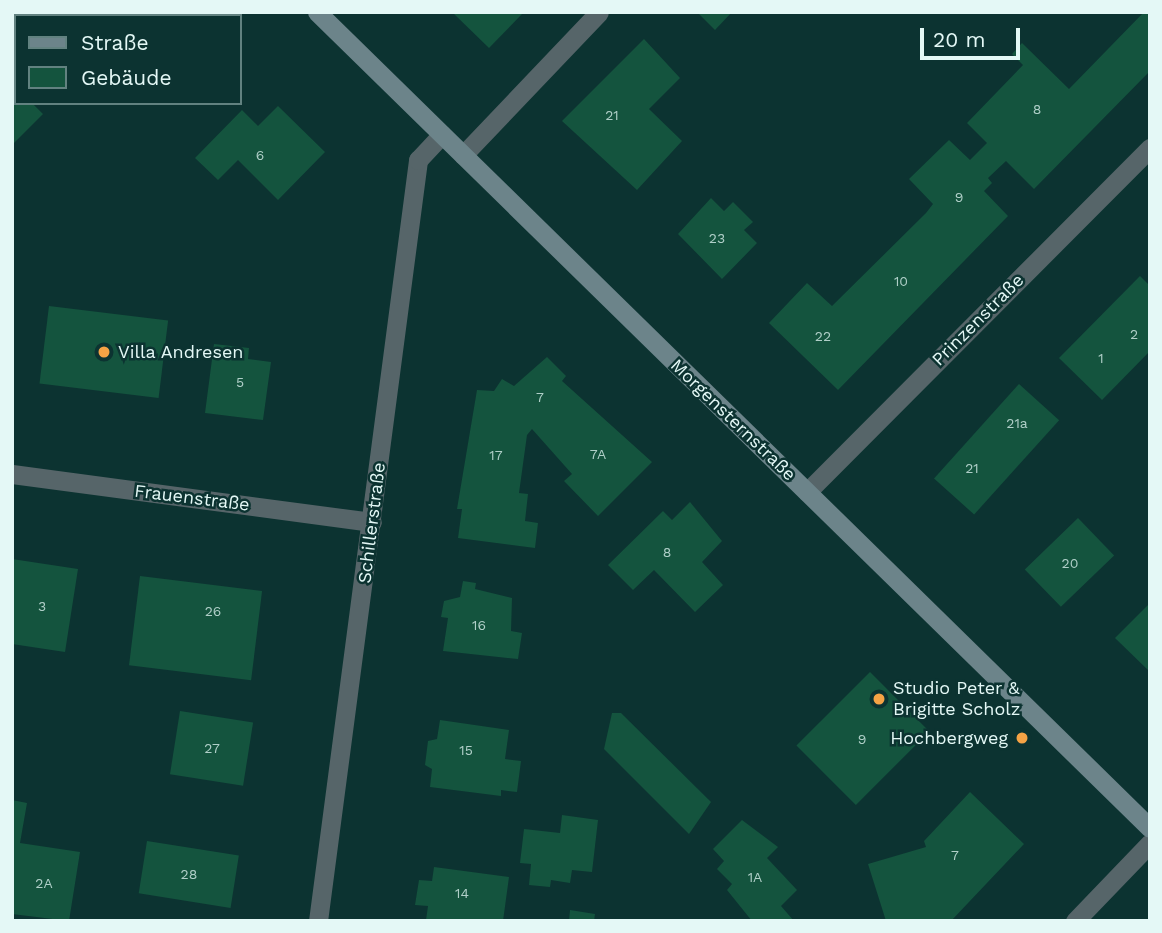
<!DOCTYPE html>
<meta charset="utf-8">
<style>
body{margin:0}
#map{position:relative;width:1162px;height:933px;overflow:hidden;background:#0c3331;font-family:"Work Sans",sans-serif}
div>[style]{position:absolute}
[style*='--x']{left:calc(var(--x)*1px);top:calc(var(--y)*1px);width:calc(var(--w)*1px);rotate:calc(var(--a)*1deg)}
.building>*{inset:0;background:#14543e;transform-origin:0 0}
.minor>*{height:19px;margin:-9.5px;padding:0 9.5px;transform-origin:9.5px;border-radius:9.5px;background:#566569}
.secondary>*{height:19px;margin:-9.5px;padding:0 9.5px;transform-origin:9.5px;border-radius:9.5px;background:#6c848a}
.dots>*{width:19px;height:19px;translate:-50% -50%;box-sizing:border-box;border:4px solid #0c3331;border-radius:50%}
span{translate:-50% -50%;white-space:nowrap;text-align:center;line-height:1.15;-webkit-text-stroke:5px #0c3331;paint-order:stroke}
.number-label{font-size:14px;color:#b0cfc8}
.number-label span{-webkit-text-stroke-width:0}
.street-label{font-size:18px;color:#e4f8f6}
.poi-label{font-size:18px;color:#e4f8f6}
.left{translate:0 -50%;text-align:left}
.right{translate:-100% -50%;text-align:right}
.frame{position:absolute;inset:0;border:14px solid #e4f8f6;pointer-events:none}
.legend{position:absolute;left:14px;top:14px;width:228px;height:91px;box-sizing:border-box;background:#0c3331;border:2px solid #628280;margin:0;padding:9px 12px;list-style:none;font-size:21px;color:#e4f8f6}
.legend li{display:flex;align-items:center;gap:14px;height:35px}
.legend b{width:35px;border:2px solid #628280}
.scale{position:absolute;left:920px;top:28px;width:100px;height:32px;box-sizing:border-box;border:4px solid #e4f8f6;border-top:0;padding-left:9px;font-size:21px;line-height:24px;white-space:nowrap;color:#e4f8f6;-webkit-text-stroke:5px #0c3331;paint-order:stroke}
</style>
<div id="map">
<div class="building">
<div style="clip-path:polygon(85px 12px,125px 12px,129px 16px,82px 16px)"></div>
<div style="clip-path:polygon(452px 12px,524px 12px,489px 48px)"></div>
<div style="clip-path:polygon(697px 12px,732px 12px,715px 30px)"></div>
<div style="clip-path:polygon(1144px 12px,1150px 12px,1150px 71px,1034px 189px,1006px 161px,988px 178px,992px 183px,984px 191px,1008px 216px,838px 390px,769px 323px,807px 283px,832px 306px,926px 213px,933px 204px,909px 179px,949px 140px,970px 160px,987px 143px,967px 123px,1023px 65px,1012px 54px,1022px 43px,1069px 89px)"></div>
<div style="clip-path:polygon(644px 39px,680px 78px,649px 109px,682px 141px,637px 190px,562px 121px)"></div>
<div style="clip-path:polygon(12px 84px,16px 103px,32px 103px,43px 114px,12px 145px)"></div>
<div style="clip-path:polygon(278px 106px,325px 152px,278px 200px,238px 160px,218px 180px,195px 158px,242px 110px,258px 126px)"></div>
<div style="clip-path:polygon(711px 198px,724px 211px,733px 202px,753px 222px,744px 230px,757px 243px,722px 279px,678px 234px)"></div>
<div style="clip-path:polygon(1140px 276px,1150px 286px,1150px 351px,1102px 400px,1059px 358px)"></div>
<div style="left:49px;top:306px;width:120px;height:78px;rotate:7deg"></div>
<div style="clip-path:polygon(214px 344px,249px 348px,248px 359px,271px 362px,263px 420px,205px 413px)"></div>
<div style="clip-path:polygon(547px 357px,566px 376px,562px 381px,652px 462px,598px 516px,564px 481px,572px 474px,532px 429px,527px 435px,519px 493px,528px 494px,525px 521px,538px 523px,535px 548px,458px 538px,462px 509px,457px 509px,477px 390px,494px 391px,502px 379px,514px 386px)"></div>
<div style="left:1019px;top:384px;width:54px;height:127px;rotate:42deg"></div>
<div style="clip-path:polygon(690px 502px,722px 541px,702px 562px,723px 585px,695px 612px,654px 570px,633px 590px,608px 565px,663px 511px,672px 520px)"></div>
<div style="left:1078px;top:518px;width:52px;height:74px;rotate:46deg"></div>
<div style="clip-path:polygon(12px 559px,78px 569px,65px 652px,12px 644px)"></div>
<div style="left:140px;top:576px;width:123px;height:90px;rotate:7deg"></div>
<div style="clip-path:polygon(463px 581px,476px 583px,475px 589px,512px 598px,511px 631px,522px 633px,518px 659px,443px 651px,448px 618px,441px 617px,444px 601px,460px 597px)"></div>
<div style="clip-path:polygon(1150px 603px,1150px 672px,1115px 638px)"></div>
<div style="left:870px;top:672px;width:84px;height:104px;rotate:45deg"></div>
<div style="left:180px;top:711px;width:74px;height:64px;rotate:9deg"></div>
<div style="clip-path:polygon(612px 713px,621px 713px,711px 802px,689px 834px,604px 749px)"></div>
<div style="clip-path:polygon(440px 720px,509px 730px,505px 759px,521px 761px,517px 792px,501px 790px,501px 796px,430px 787px,432px 769px,425px 765px,428px 741px,437px 739px)"></div>
<div style="clip-path:polygon(970px 792px,1024px 844px,951px 921px,886px 921px,868px 864px,926px 847px,924px 841px)"></div>
<div style="clip-path:polygon(12px 800px,27px 803px,20px 843px,80px 852px,69px 921px,12px 914px)"></div>
<div style="clip-path:polygon(562px 815px,598px 820px,592px 872px,572px 870px,570px 883px,551px 880px,550px 887px,529px 885px,531px 864px,520px 863px,524px 829px,560px 833px)"></div>
<div style="clip-path:polygon(742px 820px,778px 847px,767px 858px,797px 890px,781px 906px,794px 921px,752px 921px,727px 890px,732px 884px,717px 869px,724px 861px,713px 849px)"></div>
<div style="left:147px;top:841px;width:93px;height:53px;rotate:9deg"></div>
<div style="clip-path:polygon(434px 867px,509px 877px,503px 921px,426px 920px,428px 906px,415px 905px,419px 880px,432px 881px)"></div>
<div style="clip-path:polygon(570px 910px,595px 914px,594px 921px,569px 921px)"></div>
</div>
<div class="minor">
<div style="--x:463;--y:155;--w:197;--a:-46.4"></div>
<div style="--x:12;--y:474;--w:363;--a:7.6"></div>
<div style="--x:807;--y:492;--w:486;--a:-45.1"></div>
<div style="--x:318;--y:921;--w:768;--a:-82.51"></div>
<div style="--x:418;--y:160;--w:35;--a:-47"></div>
<div style="--x:1075;--y:921;--w:108;--a:-46.1"></div>
</div>
<div class="secondary">
<div style="--x:317;--y:12;--w:1166;--a:44.41"></div>
</div>
<div class="dots">
<div style="left:104px;top:352px;background:#f5a345"></div>
<div style="left:879px;top:699px;background:#f5a345"></div>
<div style="left:1022px;top:738px;background:#f5a345"></div>
</div>
<div class="number-label">
<span style="left:1037px;top:109px">8</span>
<span style="left:612px;top:115px">21</span>
<span style="left:260px;top:155px">6</span>
<span style="left:959px;top:197px">9</span>
<span style="left:717px;top:238px">23</span>
<span style="left:901px;top:281px">10</span>
<span style="left:1134px;top:334px">2</span>
<span style="left:823px;top:336px">22</span>
<span style="left:1101px;top:358px">1</span>
<span style="left:240px;top:382px">5</span>
<span style="left:540px;top:397px">7</span>
<span style="left:1017px;top:423px">21a</span>
<span style="left:598px;top:454px">7A</span>
<span style="left:496px;top:455px">17</span>
<span style="left:972px;top:468px">21</span>
<span style="left:667px;top:552px">8</span>
<span style="left:1070px;top:563px">20</span>
<span style="left:42px;top:606px">3</span>
<span style="left:213px;top:611px">26</span>
<span style="left:479px;top:625px">16</span>
<span style="left:862px;top:739px">9</span>
<span style="left:212px;top:748px">27</span>
<span style="left:466px;top:750px">15</span>
<span style="left:955px;top:855px">7</span>
<span style="left:189px;top:874px">28</span>
<span style="left:755px;top:877px">1A</span>
<span style="left:44px;top:883px">2A</span>
<span style="left:462px;top:893px">14</span>
</div>
<div class="street-label">
<span style="left:978px;top:320px;rotate:-45deg">Prinzenstraße</span>
<span style="left:733px;top:420px;rotate:44deg">Morgensternstraße</span>
<span style="left:192px;top:498px;rotate:7deg">Frauenstraße</span>
<span style="left:372px;top:523px;rotate:-83deg">Schillerstraße</span>
</div>
<div class="poi-label">
<span class="left" style="left:118px;top:352px">Villa Andresen</span>
<span class="left" style="left:893px;top:699px">Studio Peter &amp;<br>Brigitte Scholz</span>
<span class="right" style="left:1008px;top:738px">Hochbergweg</span>
</div>
<div class="frame"></div>
<ul class="legend">
<li><b style="height:9px;background:#6c848a"></b>Straße</li>
<li><b style="height:19px;background:#14543e"></b>Gebäude</li>
</ul>
<div class="scale">20 m</div>
</div>
